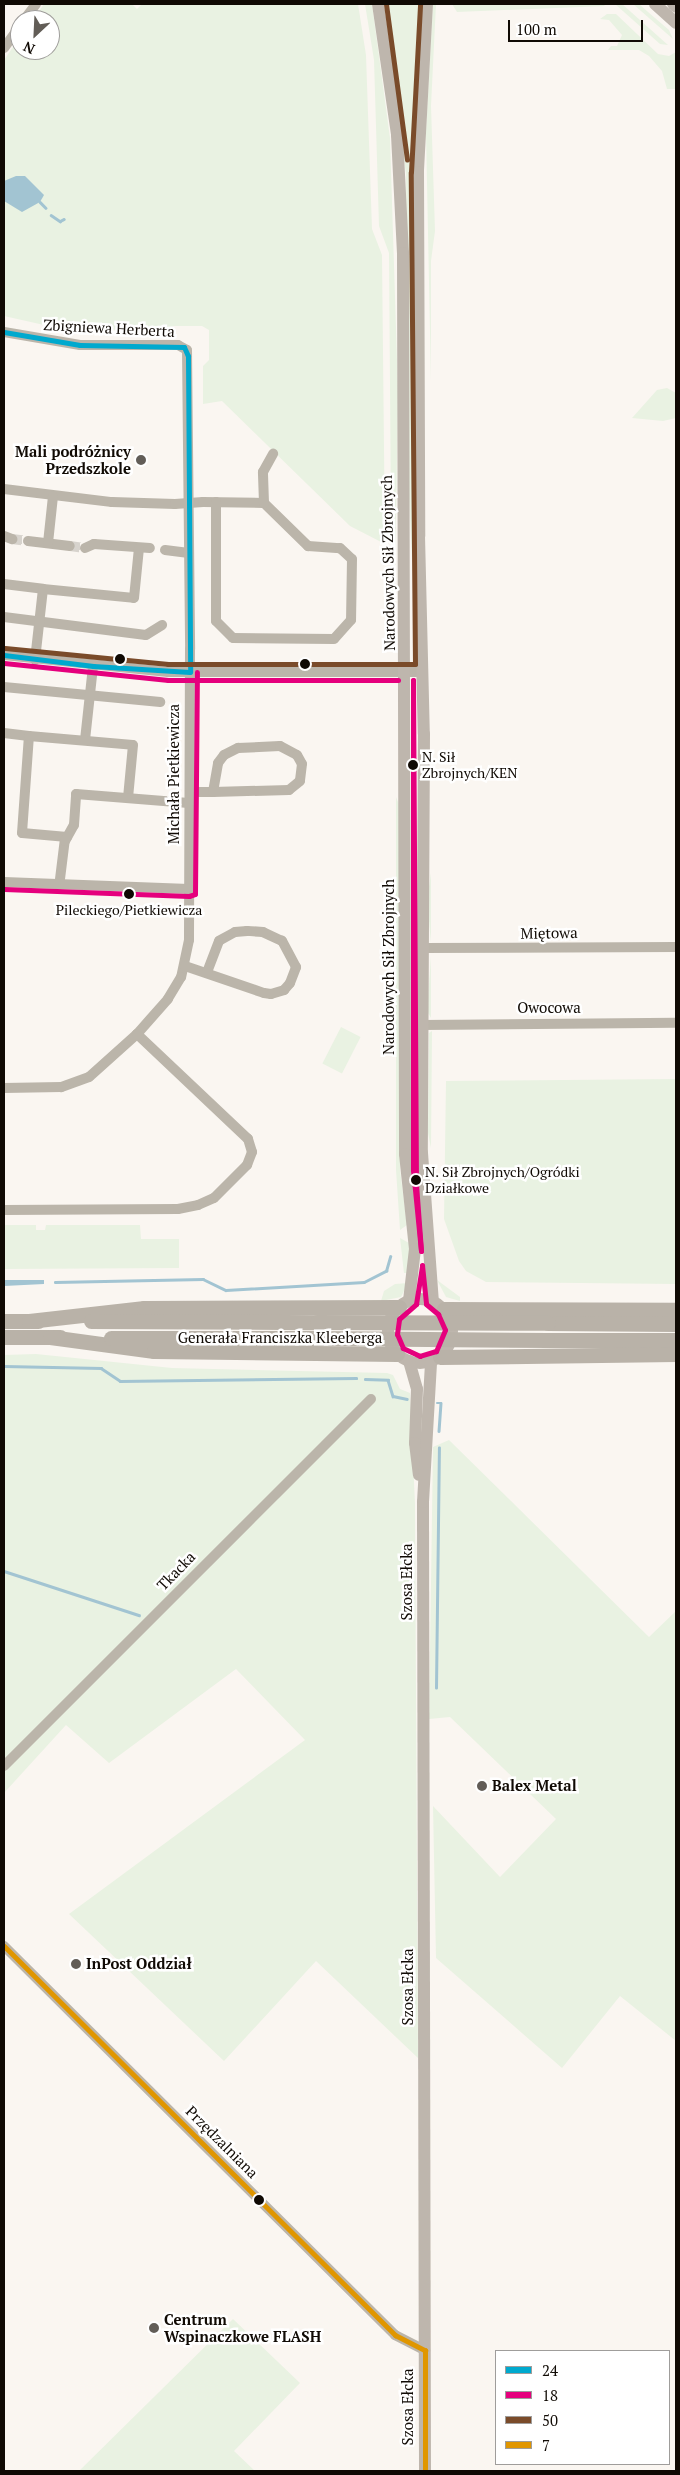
<!DOCTYPE html>
<meta charset="utf-8">
<style>
body{margin:0}
#map{position:relative;width:680px;height:2475px;overflow:hidden;background:#faf6f1;font-family:"PT Serif",serif}
div>[style]{position:absolute}
[style*='--x']{left:calc(var(--x)*1px);top:calc(var(--y)*1px);width:calc(var(--w)*1px);rotate:calc(var(--a)*1deg)}
.green>*{inset:0;background:#e9f2e2;transform-origin:0 0}
.water>*{inset:0;background:#a2c4d2}
.stream>*{height:2.5px;margin:-1.25px;padding:0 1.25px;transform-origin:1.25px;border-radius:1.25px;background:#a2c4d2}
.minor-tunnel>*{height:10px;margin-top:-5px;transform-origin:0;background:repeating-linear-gradient(90deg,#d7d3cd 0 10px,transparent 0 15px)}
.minor>*{height:10px;margin:-5px;padding:0 5px;transform-origin:5px;border-radius:5px;background:#bbb5aa}
.major>*{height:12px;margin:-6px;padding:0 6px;transform-origin:6px;border-radius:6px;background:#beb6ad}
.major>.ring{margin:-6px;padding:0;box-sizing:content-box;background:none;border:12px solid #beb6ad;border-radius:50%}
.highway>*{height:15px;margin:-7.5px;padding:0 7.5px;transform-origin:7.5px;border-radius:7.5px;background:#b9b2a8}
.highway-bridge>*{height:15px;margin:-7.5px;padding:0 7.5px;transform-origin:7.5px;border-radius:7.5px;background:#b9b2a8}
.bus-1>*{height:5px;margin:-2.5px;padding:0 2.5px;transform-origin:2.5px;border-radius:2.5px;background:#00a9ce}
.bus-2>*{height:5px;margin:-2.5px;padding:0 2.5px;transform-origin:2.5px;border-radius:2.5px;background:#e5007d}
.bus-3>*{height:5px;margin:-2.5px;padding:0 2.5px;transform-origin:2.5px;border-radius:2.5px;background:#7a4b2a}
.bus-4>*{height:5px;margin:-2.5px;padding:0 2.5px;transform-origin:2.5px;border-radius:2.5px;background:#e09600}
.dots>*{width:14px;height:14px;translate:-50% -50%;box-sizing:border-box;border:2px solid #fff;border-radius:50%}
span{translate:-50% -50%;white-space:nowrap;text-align:center;line-height:1.15;-webkit-text-stroke:5px #fff;paint-order:stroke}
.bus-label{font-size:14px;color:#100a04}
.left{translate:0 -50%;text-align:left}
.street-label{font-size:15px;color:#100a04}
.poi-label{font-size:15px;color:#100a04;font-weight:700}
.right{translate:-100% -50%;text-align:right}
.frame{position:absolute;inset:0;border:5px solid #100a04;pointer-events:none}
.legend{position:absolute;left:495px;top:2350px;width:175px;height:115px;box-sizing:border-box;background:#fff;border:1px solid #9f9d9b;margin:0;padding:6px 9px;list-style:none;font-size:15px;color:#100a04}
.legend li{display:flex;align-items:center;gap:10px;height:25px}
.legend b{width:25px;border:1px solid #9f9d9b}
.north{position:absolute;left:10px;top:10px;width:50px;height:50px;box-sizing:border-box;background:#fff;border:1px solid #9f9d9b;border-radius:50%;rotate:205deg;font-size:14px;font-weight:700;line-height:20px;text-align:center;color:#100a04}
.north::after{content:'';display:block;margin:auto;width:18px;height:22px;background:#625d57;clip-path:polygon(50% 0,100% 100%,50% 72%,0 100%)}
.scale{position:absolute;left:508px;top:20px;width:135px;height:22px;box-sizing:border-box;border:2px solid #100a04;border-top:0;padding-left:6px;font-size:15px;line-height:18px;white-space:nowrap;color:#100a04;-webkit-text-stroke:4px #fff;paint-order:stroke}
</style>
<div id="map">
<div class="green">
<div style="clip-path:polygon(44px 4px,132px 4px,137px 9px,142px 4px,358px 4px,366px 55px,372px 229px,382px 255px,385px 544px,350px 526px,222px 401px,203px 404px,203px 366px,209px 360px,209px 330px,202px 326px,173px 326px,168px 331px,89px 329px,44px 325px,4px 316px,4px 60px,20px 37px,20px 50px,50px 50px,50px 20px,33px 20px)"></div>
<div style="clip-path:polygon(365px 4px,372px 4px,390px 138px,398px 392px,394px 652px,392px 652px,389px 253px,379px 226px,374px 60px)"></div>
<div style="clip-path:polygon(382px 4px,421px 4px,417px 581px,413px 581px,408px 476px,406px 174px)"></div>
<div style="clip-path:polygon(433px 4px,436px 4px,431px 106px,435px 231px,431px 261px,431px 382px,426px 133px)"></div>
<div style="clip-path:polygon(452px 4px,603px 4px,605px 6px,457px 12px)"></div>
<div style="clip-path:polygon(615px 4px,622px 4px,668px 45px,660px 44px)"></div>
<div style="clip-path:polygon(633px 4px,639px 4px,648px 12px,669px 30px,673px 39px)"></div>
<div style="clip-path:polygon(607px 14px,616px 14px,658px 54px,669px 56px,676px 52px,676px 89px,667px 89px,662px 71px,649px 56px,639px 50px,608px 50px,611px 46px,617px 46px,622px 35px,609px 20px,600px 19px)"></div>
<div style="clip-path:polygon(667px 388px,676px 393px,676px 418px,663px 421px,632px 418px,657px 390px)"></div>
<div style="clip-path:polygon(396px 797px,400px 807px,400px 1170px,407px 1225px,400px 1230px,396px 1170px)"></div>
<div style="left:416px;top:820px;width:328px;height:6px;rotate:90deg"></div>
<div style="clip-path:polygon(431px 873px,431px 943px,427px 900px)"></div>
<div style="clip-path:polygon(431px 956px,431px 1018px,427px 1011px)"></div>
<div style="left:341px;top:1027px;width:22px;height:41px;rotate:27deg"></div>
<div style="clip-path:polygon(432px 1031px,431px 1148px,428px 1133px,429px 1033px)"></div>
<div style="clip-path:polygon(676px 1079px,676px 1284px,486px 1282px,466px 1271px,459px 1261px,444px 1219px,446px 1081px)"></div>
<div style="clip-path:polygon(4px 1225px,36px 1225px,36px 1230px,45px 1230px,46px 1225px,140px 1225px,141px 1239px,179px 1239px,179px 1268px,4px 1269px)"></div>
<div style="clip-path:polygon(400px 1238px,409px 1243px,409px 1273px,404px 1273px)"></div>
<div style="clip-path:polygon(437px 1280px,460px 1297px,460px 1301px,446px 1297px)"></div>
<div style="clip-path:polygon(408px 1283px,401px 1297px,381px 1301px,384px 1291px,395px 1284px)"></div>
<div style="clip-path:polygon(36px 1354px,172px 1368px,387px 1373px,393px 1375px,400px 1389px,410px 1393px,415px 1504px,418px 2058px,316px 1961px,224px 2061px,69px 1914px,305px 1740px,236px 1669px,109px 1763px,66px 1725px,4px 1793px,4px 1355px)"></div>
<div style="clip-path:polygon(449px 1440px,649px 1637px,676px 1611px,676px 2041px,620px 1996px,562px 2068px,436px 1958px,433px 1806px,500px 1877px,556px 1819px,450px 1717px,429px 1719px,433px 1447px)"></div>
<div style="clip-path:polygon(233px 2319px,300px 2383px,234px 2451px,255px 2471px,79px 2471px)"></div>
</div>
<div class="water">
<div style="clip-path:polygon(16px 176px,25px 176px,44px 195px,40px 202px,22px 212px,4px 201px,4px 181px)"></div>
<div style="clip-path:polygon(4px 1280px,44px 1280px,44px 1284px,4px 1286px)"></div>
</div>
<div class="stream">
<div style="--x:40;--y:202;--w:8;--a:45"></div>
<div style="--x:51;--y:215;--w:11;--a:34"></div>
<div style="--x:60;--y:221;--w:4;--a:-27"></div>
<div style="--x:55;--y:1282;--w:148;--a:-1.2"></div>
<div style="--x:203;--y:1279;--w:25;--a:26"></div>
<div style="--x:226;--y:1290;--w:138;--a:-3.3"></div>
<div style="--x:364;--y:1282;--w:25;--a:-27"></div>
<div style="--x:386;--y:1271;--w:15;--a:-74"></div>
<div style="--x:4;--y:1366;--w:97;--a:1.2"></div>
<div style="--x:101;--y:1368;--w:23;--a:34"></div>
<div style="--x:120;--y:1381;--w:236;--a:-0.7"></div>
<div style="--x:365;--y:1379;--w:23;--a:2"></div>
<div style="--x:388;--y:1380;--w:17;--a:73"></div>
<div style="--x:393;--y:1396;--w:14;--a:12"></div>
<div style="--x:437;--y:1403;--w:4;--a:0"></div>
<div style="--x:441;--y:1403;--w:28;--a:94"></div>
<div style="--x:4;--y:1571;--w:142;--a:18.1"></div>
<div style="--x:436;--y:1688;--w:240;--a:-89.3"></div>
</div>
<div class="minor-tunnel">
<div style="--x:12;--y:539;--w:16;--a:7"></div>
<div style="--x:70;--y:546;--w:15;--a:8"></div>
</div>
<div class="minor">
<div style="--x:24;--y:20;--w:20;--a:-53"></div>
<div style="--x:4;--y:48;--w:27;--a:-54"></div>
<div style="--x:4;--y:332;--w:77;--a:9.7"></div>
<div style="--x:80;--y:345;--w:98;--a:0"></div>
<div style="--x:178;--y:345;--w:10;--a:29"></div>
<div style="--x:187;--y:350;--w:299;--a:89.4"></div>
<div style="--x:190;--y:649;--w:291;--a:90.2"></div>
<div style="--x:189;--y:940;--w:38;--a:102"></div>
<div style="--x:181;--y:977;--w:26;--a:121"></div>
<div style="--x:168;--y:999;--w:47;--a:131.5"></div>
<div style="--x:137;--y:1034;--w:64;--a:138.1"></div>
<div style="--x:89;--y:1077;--w:30;--a:160"></div>
<div style="--x:61;--y:1087;--w:57;--a:179"></div>
<div style="--x:4;--y:489;--w:109;--a:6.9"></div>
<div style="--x:112;--y:502;--w:63;--a:1.8"></div>
<div style="--x:175;--y:504;--w:28;--a:-4"></div>
<div style="--x:203;--y:502;--w:61;--a:0.9"></div>
<div style="--x:264;--y:503;--w:62;--a:44.3"></div>
<div style="--x:308;--y:546;--w:32;--a:4"></div>
<div style="--x:340;--y:548;--w:16;--a:43"></div>
<div style="--x:352;--y:559;--w:61;--a:90.9"></div>
<div style="--x:351;--y:620;--w:25;--a:132"></div>
<div style="--x:334;--y:639;--w:101;--a:-179.4"></div>
<div style="--x:233;--y:638;--w:24;--a:-135"></div>
<div style="--x:216;--y:621;--w:119;--a:-90"></div>
<div style="--x:264;--y:503;--w:31;--a:-92"></div>
<div style="--x:263;--y:472;--w:21;--a:-61"></div>
<div style="--x:4;--y:536;--w:9;--a:21"></div>
<div style="--x:28;--y:541;--w:42;--a:6.8"></div>
<div style="--x:48;--y:543;--w:47;--a:-83.9"></div>
<div style="--x:85;--y:548;--w:10;--a:-24"></div>
<div style="--x:94;--y:544;--w:56;--a:4.1"></div>
<div style="--x:165;--y:550;--w:24;--a:7"></div>
<div style="--x:4;--y:584;--w:39;--a:7"></div>
<div style="--x:4;--y:617;--w:143;--a:7.2"></div>
<div style="--x:146;--y:635;--w:19;--a:-32"></div>
<div style="--x:4;--y:655;--w:165;--a:5.9"></div>
<div style="--x:168;--y:672;--w:255;--a:0"></div>
<div style="--x:35;--y:660;--w:71;--a:-83.6"></div>
<div style="--x:43;--y:589;--w:91;--a:5.6"></div>
<div style="--x:134;--y:598;--w:50;--a:-84.3"></div>
<div style="--x:4;--y:687;--w:157;--a:5.5"></div>
<div style="--x:4;--y:733;--w:25;--a:7"></div>
<div style="--x:85;--y:740;--w:74;--a:-83.8"></div>
<div style="--x:190;--y:792;--w:23;--a:0"></div>
<div style="--x:213;--y:792;--w:29;--a:-80"></div>
<div style="--x:218;--y:763;--w:10;--a:-53"></div>
<div style="--x:224;--y:755;--w:16;--a:-27"></div>
<div style="--x:238;--y:748;--w:42;--a:-2.7"></div>
<div style="--x:280;--y:746;--w:19;--a:28"></div>
<div style="--x:297;--y:755;--w:10;--a:61"></div>
<div style="--x:302;--y:764;--w:17;--a:97"></div>
<div style="--x:300;--y:781;--w:14;--a:141"></div>
<div style="--x:289;--y:790;--w:76;--a:178.5"></div>
<div style="--x:67;--y:837;--w:45;--a:-174.9"></div>
<div style="--x:22;--y:833;--w:97;--a:-85.9"></div>
<div style="--x:29;--y:736;--w:104;--a:4.9"></div>
<div style="--x:133;--y:745;--w:53;--a:95.4"></div>
<div style="--x:60;--y:879;--w:38;--a:-83"></div>
<div style="--x:65;--y:841;--w:18;--a:-61"></div>
<div style="--x:74;--y:825;--w:31;--a:-86"></div>
<div style="--x:76;--y:794;--w:113;--a:4.6"></div>
<div style="--x:4;--y:882;--w:185;--a:2.2"></div>
<div style="--x:422;--y:948;--w:254;--a:-0.2"></div>
<div style="--x:185;--y:966;--w:83;--a:18.9"></div>
<div style="--x:264;--y:993;--w:7;--a:8"></div>
<div style="--x:271;--y:994;--w:14;--a:-17"></div>
<div style="--x:284;--y:990;--w:9;--a:-49"></div>
<div style="--x:290;--y:983;--w:17;--a:-69"></div>
<div style="--x:296;--y:967;--w:30;--a:-118"></div>
<div style="--x:282;--y:941;--w:21;--a:-155"></div>
<div style="--x:263;--y:932;--w:16;--a:-176"></div>
<div style="--x:247;--y:931;--w:12;--a:175"></div>
<div style="--x:235;--y:932;--w:18;--a:151"></div>
<div style="--x:219;--y:941;--w:34;--a:111"></div>
<div style="--x:422;--y:1025;--w:254;--a:-0.5"></div>
<div style="--x:4;--y:1210;--w:174;--a:-0.3"></div>
<div style="--x:178;--y:1209;--w:20;--a:-11"></div>
<div style="--x:198;--y:1205;--w:17;--a:-24"></div>
<div style="--x:214;--y:1198;--w:47;--a:-45"></div>
<div style="--x:247;--y:1165;--w:14;--a:-69"></div>
<div style="--x:252;--y:1152;--w:14;--a:-107"></div>
<div style="--x:248;--y:1139;--w:153;--a:-136.6"></div>
<div style="--x:4;--y:1766;--w:519;--a:-45"></div>
<div style="--x:4;--y:1946;--w:552;--a:44.85"></div>
<div style="--x:395;--y:2335;--w:34;--a:27"></div>
</div>
<div class="major">
<div style="--x:378;--y:4;--w:132;--a:81.7"></div>
<div style="--x:397;--y:135;--w:118;--a:87.1"></div>
<div style="--x:403;--y:253;--w:901;--a:89.87"></div>
<div style="--x:405;--y:1154;--w:96;--a:84"></div>
<div style="--x:415;--y:1249;--w:52;--a:96.6"></div>
<div style="--x:427;--y:4;--w:168;--a:93.1"></div>
<div style="--x:418;--y:172;--w:364;--a:89.8"></div>
<div style="--x:419;--y:536;--w:198;--a:88.6"></div>
<div style="--x:424;--y:734;--w:419;--a:90.3"></div>
<div style="--x:422;--y:1153;--w:149;--a:85.8"></div>
<div style="--x:655;--y:4;--w:28;--a:42"></div>
<div style="--x:673;--y:4;--w:4;--a:45"></div>
<div class="ring" style="left:388px;top:1299px;width:52px;height:52px"></div>
<div style="--x:409;--y:1361;--w:29;--a:74"></div>
<div style="--x:417;--y:1389;--w:54;--a:92.1"></div>
<div style="--x:415;--y:1443;--w:32;--a:83"></div>
<div style="--x:425;--y:2471;--w:969;--a:-90.12"></div>
<div style="--x:423;--y:1502;--w:140;--a:-86.7"></div>
</div>
<div class="highway">
<div style="--x:444;--y:1309;--w:232;--a:0.2"></div>
<div style="--x:4;--y:1321;--w:34;--a:0"></div>
<div style="--x:29;--y:1321;--w:116;--a:-6.4"></div>
<div style="--x:144;--y:1308;--w:255;--a:-0.2"></div>
<div style="--x:91;--y:1321;--w:226;--a:0.3"></div>
<div style="--x:548;--y:1323;--w:128;--a:0.4"></div>
<div style="--x:4;--y:1337;--w:56;--a:0"></div>
<div style="--x:50;--y:1337;--w:105;--a:7.7"></div>
<div style="--x:154;--y:1351;--w:243;--a:0.7"></div>
<div style="--x:111;--y:1338;--w:206;--a:0"></div>
<div style="--x:547;--y:1340;--w:129;--a:0"></div>
<div style="--x:440;--y:1357;--w:236;--a:-0.7"></div>
</div>
<div class="highway-bridge">
<div style="--x:317;--y:1322;--w:231;--a:0.2"></div>
<div style="--x:317;--y:1338;--w:230;--a:0.5"></div>
</div>
<div class="bus-1">
<div style="--x:4;--y:332;--w:77;--a:9.7"></div>
<div style="--x:80;--y:345;--w:104;--a:1.1"></div>
<div style="--x:184;--y:347;--w:10;--a:66"></div>
<div style="--x:188;--y:356;--w:316;--a:89.6"></div>
<div style="--x:4;--y:655;--w:90;--a:7"></div>
<div style="--x:93;--y:666;--w:97;--a:3.5"></div>
</div>
<div class="bus-2">
<div style="--x:4;--y:663;--w:165;--a:5.9"></div>
<div style="--x:168;--y:680;--w:230;--a:0"></div>
<div style="--x:413;--y:680;--w:504;--a:89.66"></div>
<div style="--x:416;--y:1184;--w:67;--a:85.7"></div>
<div style="--x:421;--y:1251;--w:81;--a:-95.6"></div>
<div style="--x:413;--y:1170;--w:490;--a:-90"></div>
<div style="--x:4;--y:889;--w:185;--a:2.2"></div>
<div style="--x:189;--y:896;--w:6;--a:-18"></div>
<div style="--x:195;--y:894;--w:222;--a:-89.5"></div>
<div style="--x:422;--y:1265;--w:39;--a:84"></div>
<div style="--x:426;--y:1304;--w:16;--a:40"></div>
<div style="--x:438;--y:1314;--w:17;--a:66"></div>
<div style="--x:445;--y:1330;--w:23;--a:113"></div>
<div style="--x:436;--y:1351;--w:17;--a:163"></div>
<div style="--x:420;--y:1356;--w:19;--a:-155"></div>
<div style="--x:403;--y:1348;--w:15;--a:-113"></div>
<div style="--x:397;--y:1334;--w:15;--a:-82"></div>
<div style="--x:399;--y:1319;--w:23;--a:-41"></div>
<div style="--x:416;--y:1304;--w:39;--a:-81"></div>
</div>
<div class="bus-3">
<div style="--x:386;--y:4;--w:157;--a:82.3"></div>
<div style="--x:5;--y:648;--w:164;--a:5.6"></div>
<div style="--x:168;--y:664;--w:247;--a:0"></div>
<div style="--x:415;--y:664;--w:492;--a:-90.5"></div>
<div style="--x:411;--y:172;--w:168;--a:-86.9"></div>
</div>
<div class="bus-4">
<div style="--x:4;--y:1946;--w:552;--a:44.85"></div>
<div style="--x:395;--y:2335;--w:34;--a:27"></div>
<div style="--x:425;--y:2350;--w:121;--a:90"></div>
</div>
<div class="dots">
<div style="left:141px;top:460px;background:#625d57"></div>
<div style="left:120px;top:659px;background:#100a04"></div>
<div style="left:305px;top:664px;background:#100a04"></div>
<div style="left:413px;top:765px;background:#100a04"></div>
<div style="left:129px;top:894px;background:#100a04"></div>
<div style="left:416px;top:1180px;background:#100a04"></div>
<div style="left:482px;top:1786px;background:#625d57"></div>
<div style="left:76px;top:1964px;background:#625d57"></div>
<div style="left:259px;top:2200px;background:#100a04"></div>
<div style="left:154px;top:2328px;background:#625d57"></div>
</div>
<div class="bus-label">
<span class="left" style="left:422px;top:765px">N. Sił<br>Zbrojnych/KEN</span>
<span style="left:129px;top:910px">Pileckiego/Pietkiewicza</span>
<span class="left" style="left:425px;top:1180px">N. Sił Zbrojnych/Ogródki<br>Działkowe</span>
</div>
<div class="street-label">
<span style="left:109px;top:328px;rotate:3deg">Zbigniewa Herberta</span>
<span style="left:388px;top:563px;rotate:-91deg">Narodowych Sił Zbrojnych</span>
<span style="left:174px;top:774px;rotate:-90deg">Michała Pietkiewicza</span>
<span style="left:549px;top:933px;rotate:-1deg">Miętowa</span>
<span style="left:389px;top:967px;rotate:-90deg">Narodowych Sił Zbrojnych</span>
<span style="left:549px;top:1008px">Owocowa</span>
<span style="left:280px;top:1338px">Generała Franciszka Kleeberga</span>
<span style="left:176px;top:1571px;rotate:-46deg">Tkacka</span>
<span style="left:407px;top:1582px;rotate:-90deg">Szosa Ełcka</span>
<span style="left:408px;top:1987px;rotate:-90deg">Szosa Ełcka</span>
<span style="left:222px;top:2142px;rotate:45deg">Przędzalniana</span>
<span style="left:408px;top:2407px;rotate:-90deg">Szosa Ełcka</span>
</div>
<div class="poi-label">
<span class="right" style="left:131px;top:460px">Mali podróżnicy<br>Przedszkole</span>
<span class="left" style="left:492px;top:1786px">Balex Metal</span>
<span class="left" style="left:86px;top:1964px">InPost Oddział</span>
<span class="left" style="left:164px;top:2328px">Centrum<br>Wspinaczkowe FLASH</span>
</div>
<div class="frame"></div>
<ul class="legend">
<li><b style="height:6px;background:#00a9ce"></b>24</li>
<li><b style="height:6px;background:#e5007d"></b>18</li>
<li><b style="height:6px;background:#7a4b2a"></b>50</li>
<li><b style="height:6px;background:#e09600"></b>7</li>
</ul>
<div class="north">N</div>
<div class="scale">100 m</div>
</div>
